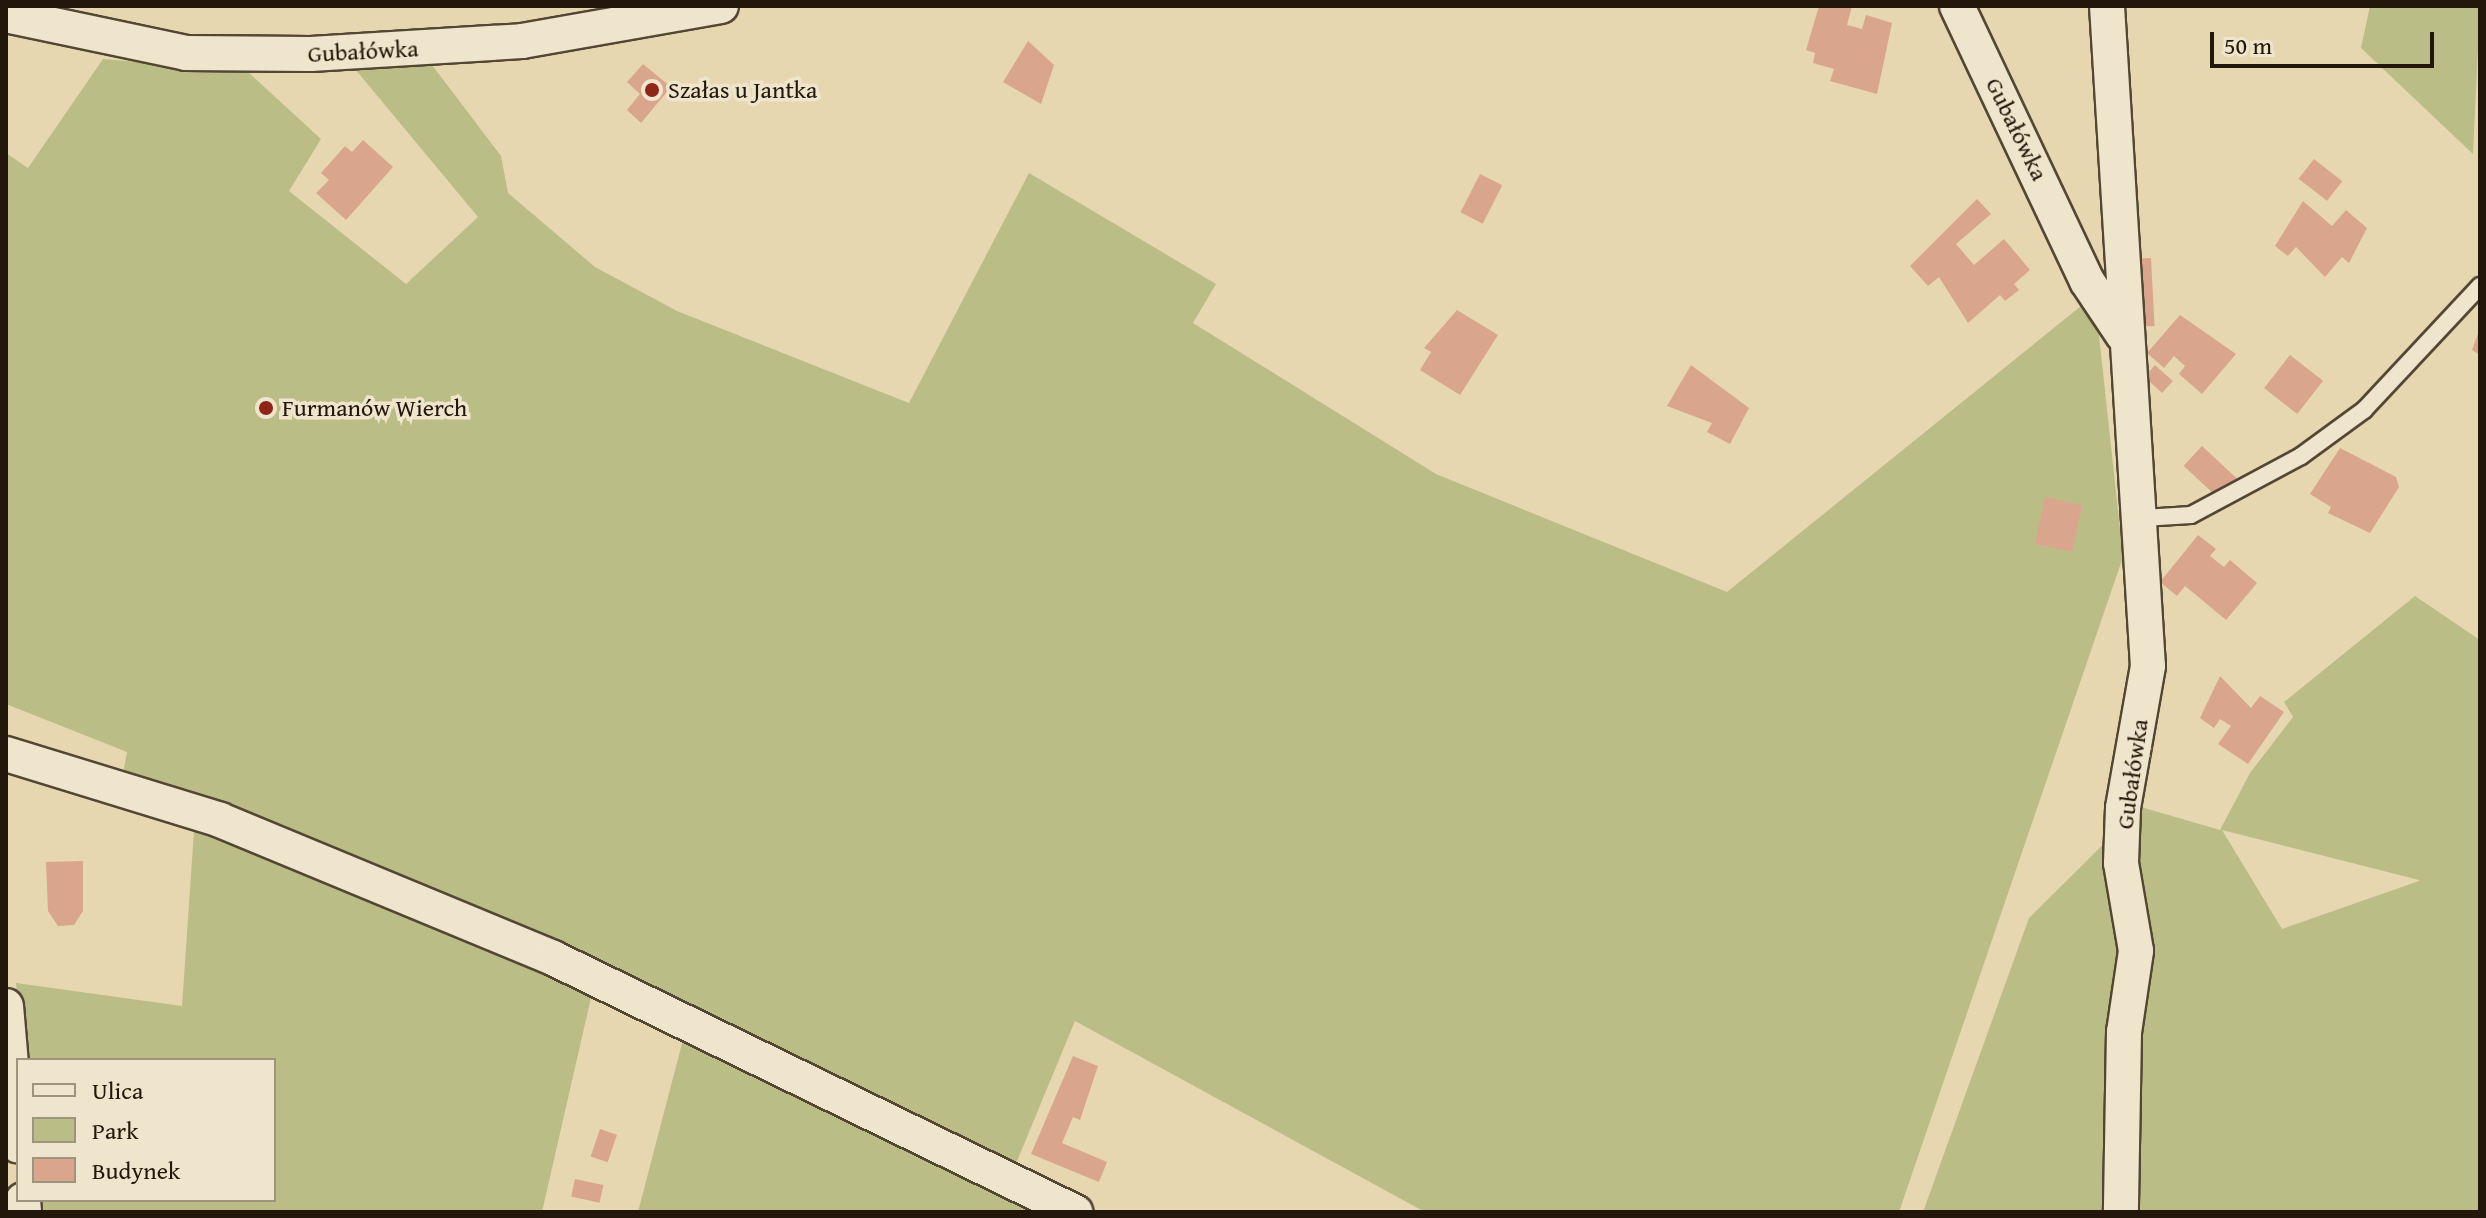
<!DOCTYPE html>
<meta charset="utf-8">
<style>
body{margin:0}
#map{position:relative;width:2486px;height:1218px;overflow:hidden;background:#e6d7b0;font-family:"Gentium Book Plus",serif}
div>[style]{position:absolute}
[style*='--x']{left:calc(var(--x)*1px);top:calc(var(--y)*1px);width:calc(var(--w)*1px);rotate:calc(var(--a)*1deg)}
.green>*{inset:0;background:#bbbd87}
.building>*{inset:0;background:#d9a68d;transform-origin:0 0}
.roads{filter:drop-shadow(2px 0 #534734) drop-shadow(-2px 0 #534734) drop-shadow(0 2px #534734) drop-shadow(0 -2px #534734)}
.service>*{height:16px;margin:-8px;padding:0 8px;transform-origin:8px;border-radius:8px;background:#efe5cc}
.minor>*{height:34px;margin:-17px;padding:0 17px;transform-origin:17px;border-radius:17px;background:#efe5cc}
.dots>*{width:22px;height:22px;translate:-50% -50%;box-sizing:border-box;border:4px solid #efe5cc;border-radius:50%}
span{translate:-50% -50%;white-space:nowrap;text-align:center;line-height:1.15;-webkit-text-stroke:7px #efe5cc;paint-order:stroke}
.street-label{font-size:24px;color:#22170a}
.poi-label{font-size:24px;color:#22170a}
.left{translate:0 -50%;text-align:left}
.frame{position:absolute;inset:0;border:8px solid #22170a;pointer-events:none}
.legend{position:absolute;left:16px;top:1058px;width:260px;height:144px;box-sizing:border-box;background:#efe5cc;border:2px solid #9d937e;margin:0;padding:10px 14px;list-style:none;font-size:24px;color:#22170a}
.legend li{display:flex;align-items:center;gap:16px;height:40px}
.legend b{width:40px;border:2px solid #9d937e}
.scale{position:absolute;left:2210px;top:32px;width:224px;height:36px;box-sizing:border-box;border:4px solid #22170a;border-top:0;padding-left:10px;font-size:24px;line-height:28px;white-space:nowrap;color:#22170a;-webkit-text-stroke:6px #efe5cc;paint-order:stroke}
</style>
<div id="map">
<div class="green">
<div style="clip-path:polygon(2370px 6px,2480px 6px,2473px 154px,2361px 48px)"></div>
<div style="clip-path:polygon(103px 59px,247px 71px,321px 139px,289px 191px,406px 284px,478px 217px,355px 69px,432px 65px,501px 156px,508px 193px,595px 267px,677px 311px,909px 403px,1029px 173px,1216px 284px,1193px 323px,1436px 474px,1727px 592px,2086px 302px,2099px 335px,2123px 557px,1899px 1212px,1425px 1212px,1075px 1021px,1015px 1166px,122px 779px,127px 752px,6px 704px,6px 153px,28px 168px)"></div>
<div style="clip-path:polygon(evenodd,2415px 596px,2480px 640px,2480px 1212px,1923px 1212px,2029px 918px,2141px 807px,2220px 830px,2250px 773px,2293px 717px,2284px 702px,2415px 596px,2222px 830px,2419px 880px,2419px 881px,2282px 929px,2222px 830px)"></div>
<div style="clip-path:polygon(195px 816px,593px 989px,542px 1212px,37px 1212px,36px 1200px,274px 1200px,274px 1060px,23px 1060px,16px 983px,182px 1006px)"></div>
<div style="clip-path:polygon(685px 1032px,1050px 1212px,638px 1212px)"></div>
</div>
<div class="building">
<div style="clip-path:polygon(1819px 6px,1852px 6px,1847px 25px,1862px 29px,1866px 15px,1892px 23px,1877px 94px,1830px 81px,1834px 69px,1813px 63px,1815px 53px,1806px 50px)"></div>
<div style="clip-path:polygon(1028px 41px,1054px 65px,1041px 104px,1003px 82px)"></div>
<div style="clip-path:polygon(643px 64px,671px 87px,641px 123px,627px 110px,640px 94px,627px 82px)"></div>
<div style="clip-path:polygon(363px 140px,393px 167px,346px 220px,316px 193px,329px 180px,321px 173px,345px 146px,352px 152px)"></div>
<div style="left:2314px;top:159px;width:36px;height:25px;rotate:38deg"></div>
<div style="left:1480px;top:174px;width:25px;height:43px;rotate:27deg"></div>
<div style="clip-path:polygon(1977px 199px,1991px 214px,1956px 244px,1974px 265px,2004px 239px,2030px 270px,2014px 284px,2019px 290px,2005px 301px,2000px 295px,1968px 323px,1939px 277px,1928px 286px,1910px 266px)"></div>
<div style="clip-path:polygon(2303px 201px,2332px 226px,2346px 210px,2367px 228px,2349px 263px,2342px 257px,2325px 277px,2296px 247px,2288px 256px,2275px 246px)"></div>
<div style="left:2151px;top:258px;width:68px;height:14px;rotate:87deg"></div>
<div style="clip-path:polygon(1457px 310px,1498px 335px,1460px 395px,1420px 370px,1431px 352px,1424px 348px)"></div>
<div style="clip-path:polygon(2180px 315px,2236px 354px,2202px 394px,2179px 374px,2185px 366px,2174px 356px,2164px 368px,2147px 353px)"></div>
<div style="clip-path:polygon(2480px 328px,2480px 355px,2472px 350px)"></div>
<div style="left:2290px;top:355px;width:42px;height:42px;rotate:38deg"></div>
<div style="clip-path:polygon(1691px 365px,1749px 408px,1730px 444px,1707px 432px,1712px 423px,1667px 406px)"></div>
<div style="left:2155px;top:365px;width:24px;height:16px;rotate:42deg"></div>
<div style="left:2202px;top:446px;width:48px;height:27px;rotate:43deg"></div>
<div style="clip-path:polygon(2340px 448px,2396px 477px,2399px 487px,2370px 533px,2328px 513px,2331px 507px,2310px 494px)"></div>
<div style="left:2045px;top:497px;width:38px;height:48px;rotate:12deg"></div>
<div style="clip-path:polygon(2198px 535px,2216px 549px,2210px 556px,2224px 567px,2230px 560px,2257px 583px,2226px 620px,2185px 586px,2177px 596px,2160px 582px)"></div>
<div style="clip-path:polygon(2220px 676px,2251px 708px,2260px 696px,2284px 712px,2248px 764px,2218px 744px,2231px 726px,2220px 719px,2214px 728px,2200px 718px)"></div>
<div style="clip-path:polygon(83px 861px,83px 911px,74px 925px,58px 926px,48px 911px,46px 862px)"></div>
<div style="clip-path:polygon(1073px 1056px,1098px 1066px,1080px 1120px,1073px 1117px,1062px 1143px,1107px 1162px,1099px 1182px,1031px 1154px)"></div>
<div style="left:600px;top:1129px;width:18px;height:29px;rotate:19deg"></div>
<div style="left:575px;top:1179px;width:29px;height:18px;rotate:12deg"></div>
</div>
<div class="roads">
<div class="service">
<div style="--x:2143;--y:518;--w:48;--a:-3.6"></div>
<div style="--x:2191;--y:515;--w:125;--a:-28.2"></div>
<div style="--x:2301;--y:456;--w:78;--a:-36.1"></div>
<div style="--x:2364;--y:410;--w:170;--a:-46.9"></div>
</div>
<div class="minor">
<div style="--x:1957;--y:6;--w:304;--a:64.7"></div>
<div style="--x:2087;--y:281;--w:65;--a:56.3"></div>
<div style="--x:2107;--y:6;--w:661;--a:86.45"></div>
<div style="--x:2148;--y:666;--w:144;--a:100"></div>
<div style="--x:2123;--y:808;--w:55;--a:92.1"></div>
<div style="--x:2121;--y:863;--w:89;--a:80.3"></div>
<div style="--x:2136;--y:951;--w:82;--a:98.4"></div>
<div style="--x:2124;--y:1032;--w:180;--a:91"></div>
<div style="--x:6;--y:15;--w:184;--a:11.9"></div>
<div style="--x:186;--y:53;--w:125;--a:0.5"></div>
<div style="--x:311;--y:54;--w:211;--a:-3.5"></div>
<div style="--x:522;--y:41;--w:202;--a:-10"></div>
<div style="--x:6;--y:754;--w:224;--a:17.1"></div>
<div style="--x:220;--y:820;--w:360;--a:22.5"></div>
<div style="--x:553;--y:958;--w:581;--a:25.95"></div>
<div style="--x:6;--y:1006;--w:140;--a:85.1"></div>
<div style="--x:23;--y:1200;--w:12;--a:85"></div>
</div>
</div>
<div class="dots">
<div style="left:652px;top:90px;background:#8f2418"></div>
<div style="left:266px;top:408px;background:#8f2418"></div>
</div>
<div class="street-label">
<span style="left:363px;top:51px;rotate:-3deg">Gubałówka</span>
<span style="left:2017px;top:129px;rotate:64deg">Gubałówka</span>
<span style="left:2132px;top:774px;rotate:-82deg">Gubałówka</span>
</div>
<div class="poi-label">
<span class="left" style="left:668px;top:90px">Szałas u Jantka</span>
<span class="left" style="left:282px;top:408px">Furmanów Wierch</span>
</div>
<div class="frame"></div>
<ul class="legend">
<li><b style="height:10px;background:#efe5cc"></b>Ulica</li>
<li><b style="height:22px;background:#bbbd87"></b>Park</li>
<li><b style="height:22px;background:#d9a68d"></b>Budynek</li>
</ul>
<div class="scale">50 m</div>
</div>
